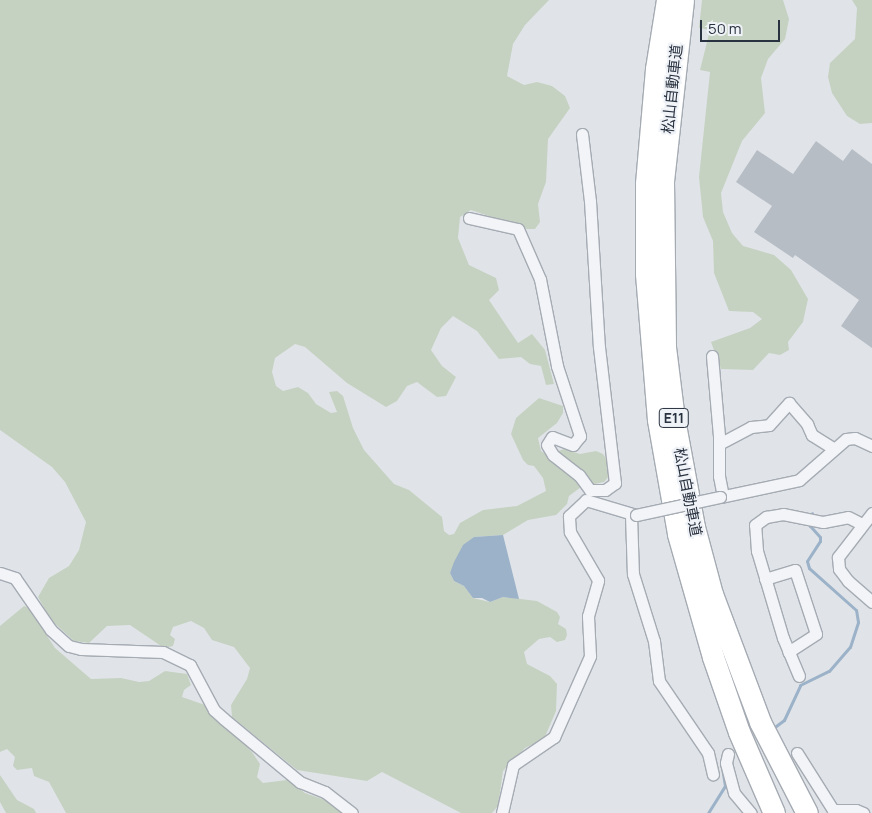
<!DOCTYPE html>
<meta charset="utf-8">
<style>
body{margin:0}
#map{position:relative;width:872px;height:813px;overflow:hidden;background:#e0e4e9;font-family:Manrope,"Noto Sans JP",sans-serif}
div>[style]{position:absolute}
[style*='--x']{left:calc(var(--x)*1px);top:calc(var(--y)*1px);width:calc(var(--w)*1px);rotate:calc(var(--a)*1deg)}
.green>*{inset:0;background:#c6d2c1}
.water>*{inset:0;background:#9cb2c8}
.stream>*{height:3px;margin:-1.5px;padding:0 1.5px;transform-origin:1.5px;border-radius:1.5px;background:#9cb2c8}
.building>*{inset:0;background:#b7bdc5}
.roads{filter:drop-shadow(1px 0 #a5abb3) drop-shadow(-1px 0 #a5abb3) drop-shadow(0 1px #a5abb3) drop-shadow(0 -1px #a5abb3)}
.street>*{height:11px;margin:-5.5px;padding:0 5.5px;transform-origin:5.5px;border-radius:5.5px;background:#f3f4f7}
.highway>*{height:21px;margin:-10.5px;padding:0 10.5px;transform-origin:10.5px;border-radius:10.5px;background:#fff}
.bridges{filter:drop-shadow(1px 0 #a5abb3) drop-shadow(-1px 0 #a5abb3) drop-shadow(0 1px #a5abb3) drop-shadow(0 -1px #a5abb3)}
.street-bridge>*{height:11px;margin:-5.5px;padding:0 5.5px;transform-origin:5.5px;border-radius:5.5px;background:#f3f4f7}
span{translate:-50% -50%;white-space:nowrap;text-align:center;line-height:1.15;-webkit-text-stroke:4px #eff2f6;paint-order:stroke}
.shield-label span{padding:1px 4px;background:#eff2f6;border:1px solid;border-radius:4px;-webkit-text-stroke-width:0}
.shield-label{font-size:14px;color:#293240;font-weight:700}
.street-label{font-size:15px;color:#293240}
.scale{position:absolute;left:700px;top:20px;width:80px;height:22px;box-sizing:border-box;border:2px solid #293240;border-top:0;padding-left:6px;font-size:15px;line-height:18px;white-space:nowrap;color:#293240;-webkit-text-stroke:4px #eff2f6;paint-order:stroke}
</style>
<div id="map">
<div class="green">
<div style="clip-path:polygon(0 0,549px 0,525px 25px,513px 44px,507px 76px,524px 85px,537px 82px,552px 86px,565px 96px,570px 108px,548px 139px,546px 182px,538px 204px,540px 222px,535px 229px,527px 229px,471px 210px,460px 217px,458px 238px,469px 265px,496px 278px,499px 290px,489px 300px,518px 343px,532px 334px,545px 350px,554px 384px,546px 385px,541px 366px,530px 364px,521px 357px,499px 359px,477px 331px,453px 316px,441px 328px,431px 350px,442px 366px,456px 377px,446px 396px,437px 397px,417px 382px,407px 386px,397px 401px,386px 407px,347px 383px,305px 347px,295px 344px,275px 358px,272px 372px,276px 386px,283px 391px,298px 387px,308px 393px,316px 404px,331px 413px,337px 412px,329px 392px,337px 391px,343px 396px,353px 428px,364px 450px,394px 484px,409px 490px,442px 517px,444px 531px,449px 535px,454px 534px,460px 523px,483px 510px,517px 506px,546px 491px,543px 478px,534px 466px,528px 465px,523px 460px,511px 434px,516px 418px,539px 398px,563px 406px,563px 413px,557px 423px,538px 438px,541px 451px,547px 455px,564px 449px,580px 454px,596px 451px,603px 454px,608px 462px,610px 475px,604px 482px,581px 487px,569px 496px,567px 504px,556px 515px,528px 520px,503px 535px,474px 537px,463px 546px,450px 573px,454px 581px,464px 586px,473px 598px,490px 602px,503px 597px,537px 601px,557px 612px,560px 617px,558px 624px,566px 629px,567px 635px,565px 640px,557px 642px,550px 637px,539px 639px,524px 652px,527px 664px,550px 676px,557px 684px,556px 711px,544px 739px,525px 748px,503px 771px,498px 806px,492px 813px,461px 813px,382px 772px,367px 781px,297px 770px,232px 717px,231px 705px,247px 679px,250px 668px,234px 647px,212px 640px,204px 628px,191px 621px,173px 627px,170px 635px,175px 639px,173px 646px,164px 648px,130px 625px,107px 626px,89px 643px,74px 641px,51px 620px,38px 597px,49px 578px,69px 566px,79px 550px,86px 522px,65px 482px,52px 467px,0 430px)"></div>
<div style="clip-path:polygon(702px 0,783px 0,789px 19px,785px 39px,768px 59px,761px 78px,765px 113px,742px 141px,721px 193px,723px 212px,732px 233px,743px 246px,774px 255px,791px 270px,808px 299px,803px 322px,788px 342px,789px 350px,780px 355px,769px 353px,753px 370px,721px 369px,711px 342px,750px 328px,762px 319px,753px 312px,729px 311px,714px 273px,713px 241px,703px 217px,699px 177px,710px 72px,700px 70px,710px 30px,699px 28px)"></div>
<div style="clip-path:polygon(852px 0,872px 0,872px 123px,860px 124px,847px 116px,832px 93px,828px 77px,830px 63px,855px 39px,857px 8px)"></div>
<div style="clip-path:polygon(24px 606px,29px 608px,55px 648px,91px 679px,121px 678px,139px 682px,149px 681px,165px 671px,187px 674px,191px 685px,184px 690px,182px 697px,205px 705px,252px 752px,260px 764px,257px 777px,263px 783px,287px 780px,305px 793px,328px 801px,342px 813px,66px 813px,49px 782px,34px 776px,32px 768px,17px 770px,13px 766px,15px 757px,7px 749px,0 752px,0 626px)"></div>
<div style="clip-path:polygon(0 775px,17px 800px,34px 809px,36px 813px,6px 813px,0 802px)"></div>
</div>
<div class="water">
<div style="clip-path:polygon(503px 535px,519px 599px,503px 597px,490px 602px,482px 598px,473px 598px,464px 586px,454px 581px,450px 573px,454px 562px,463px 545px,474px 537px)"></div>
</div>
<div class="stream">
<div style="--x:772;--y:729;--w:15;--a:-37"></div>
<div style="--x:784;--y:720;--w:38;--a:-65"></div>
<div style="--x:800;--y:685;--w:32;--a:-26"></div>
<div style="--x:829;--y:671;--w:32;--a:-49"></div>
<div style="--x:850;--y:647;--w:26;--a:-72"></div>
<div style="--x:858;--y:622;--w:12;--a:-99"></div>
<div style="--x:856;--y:610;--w:63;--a:-138.2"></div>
<div style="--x:809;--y:568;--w:7;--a:-106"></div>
<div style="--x:807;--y:561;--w:24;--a:-57"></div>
<div style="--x:820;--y:541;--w:4;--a:-90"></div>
<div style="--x:820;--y:537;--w:15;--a:-132"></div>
<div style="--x:810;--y:526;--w:13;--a:-81"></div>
<div style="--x:708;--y:813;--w:32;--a:-58"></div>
<div style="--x:725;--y:786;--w:18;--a:-99"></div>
</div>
<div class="building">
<div style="clip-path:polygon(816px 141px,843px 161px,852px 149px,872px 164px,872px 348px,841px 326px,859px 300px,795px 255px,793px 258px,754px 232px,772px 206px,736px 182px,757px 150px,793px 174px)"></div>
</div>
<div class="roads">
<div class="street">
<div style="--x:582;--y:134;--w:67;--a:83.2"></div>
<div style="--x:590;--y:201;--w:146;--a:86.5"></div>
<div style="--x:599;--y:347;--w:137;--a:83.3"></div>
<div style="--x:615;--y:483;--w:12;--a:145"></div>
<div style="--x:605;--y:490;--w:15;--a:180"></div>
<div style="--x:469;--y:218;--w:50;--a:12.7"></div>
<div style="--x:518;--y:229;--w:55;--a:66.3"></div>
<div style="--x:540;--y:279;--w:89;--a:78.9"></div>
<div style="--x:557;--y:366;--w:74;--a:71.8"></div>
<div style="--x:580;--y:436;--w:11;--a:128"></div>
<div style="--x:573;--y:445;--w:22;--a:-159"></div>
<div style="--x:552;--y:437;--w:9;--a:122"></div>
<div style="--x:547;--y:445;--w:12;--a:59"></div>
<div style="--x:553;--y:455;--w:33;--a:38"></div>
<div style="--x:579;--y:475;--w:19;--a:54"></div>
<div style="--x:712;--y:356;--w:80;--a:85"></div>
<div style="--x:719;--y:436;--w:40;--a:90"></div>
<div style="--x:719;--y:476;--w:20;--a:79"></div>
<div style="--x:719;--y:444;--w:36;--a:-28"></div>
<div style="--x:751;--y:427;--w:18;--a:-6"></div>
<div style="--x:769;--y:425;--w:30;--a:-48"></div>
<div style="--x:789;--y:403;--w:28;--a:49"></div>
<div style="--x:807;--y:424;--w:12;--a:66"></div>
<div style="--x:812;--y:435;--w:25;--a:32"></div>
<div style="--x:720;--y:497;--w:81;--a:-12.1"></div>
<div style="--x:799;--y:480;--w:62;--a:-41.1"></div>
<div style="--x:846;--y:439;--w:9;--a:-6"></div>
<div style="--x:855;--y:438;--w:19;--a:25"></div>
<div style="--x:872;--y:513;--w:56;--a:127.7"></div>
<div style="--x:838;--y:557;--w:12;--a:85"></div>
<div style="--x:839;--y:569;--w:15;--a:53"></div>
<div style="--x:848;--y:581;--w:32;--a:41"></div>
<div style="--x:631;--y:515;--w:59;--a:88.1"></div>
<div style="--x:633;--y:574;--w:70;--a:72.6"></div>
<div style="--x:654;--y:641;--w:40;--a:82.9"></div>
<div style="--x:659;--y:681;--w:87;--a:55.8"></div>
<div style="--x:708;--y:753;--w:22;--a:77"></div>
<div style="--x:0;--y:573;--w:16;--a:18"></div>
<div style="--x:15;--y:578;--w:63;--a:55.3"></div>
<div style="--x:51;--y:630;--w:24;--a:42"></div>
<div style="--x:69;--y:646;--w:12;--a:14"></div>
<div style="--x:81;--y:649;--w:82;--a:2.1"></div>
<div style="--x:163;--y:652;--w:30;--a:26"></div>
<div style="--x:190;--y:665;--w:51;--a:61.9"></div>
<div style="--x:214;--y:710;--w:13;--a:42"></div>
<div style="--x:224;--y:719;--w:99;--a:39.7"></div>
<div style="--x:300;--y:782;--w:27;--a:22"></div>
<div style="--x:325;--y:792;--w:34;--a:38"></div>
<div style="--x:765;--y:579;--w:31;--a:-17"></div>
<div style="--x:795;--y:570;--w:67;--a:71.8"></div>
<div style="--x:816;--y:634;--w:33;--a:147"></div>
<div style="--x:799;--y:676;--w:41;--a:-112.8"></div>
<div style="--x:783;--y:638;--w:91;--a:-106.6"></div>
<div style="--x:757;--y:551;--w:26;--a:-94"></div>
<div style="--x:755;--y:525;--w:14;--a:-36"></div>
<div style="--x:766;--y:517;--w:17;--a:-10"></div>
<div style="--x:783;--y:514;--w:41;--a:11.3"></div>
<div style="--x:823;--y:522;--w:25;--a:-11"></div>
<div style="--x:848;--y:517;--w:16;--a:27"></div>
<div style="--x:797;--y:753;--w:67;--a:57.7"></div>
<div style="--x:833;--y:810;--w:23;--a:0"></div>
<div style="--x:856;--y:810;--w:8;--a:23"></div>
<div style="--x:728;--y:754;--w:9;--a:103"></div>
<div style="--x:726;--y:763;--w:31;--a:75"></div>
<div style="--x:734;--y:793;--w:26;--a:50"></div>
<div style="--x:502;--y:813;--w:49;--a:-77.1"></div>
<div style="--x:513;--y:765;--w:50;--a:-34.3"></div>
<div style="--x:554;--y:737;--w:89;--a:-66"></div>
<div style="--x:590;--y:656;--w:40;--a:-92.9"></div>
<div style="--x:588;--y:616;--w:37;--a:-74"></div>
<div style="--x:598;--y:580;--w:56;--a:-120.3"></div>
<div style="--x:570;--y:532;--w:16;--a:-94"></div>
<div style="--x:569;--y:516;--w:23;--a:-43"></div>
<div style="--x:586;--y:500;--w:52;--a:16.7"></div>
</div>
<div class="highway">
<div style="--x:667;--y:0;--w:70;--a:99.1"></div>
<div style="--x:656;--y:69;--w:114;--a:95"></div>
<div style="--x:646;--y:183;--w:91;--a:90"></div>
<div style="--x:646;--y:274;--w:146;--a:85.3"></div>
<div style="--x:658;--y:420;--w:116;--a:80"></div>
<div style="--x:678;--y:534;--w:128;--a:74.1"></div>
<div style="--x:713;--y:657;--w:79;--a:70.9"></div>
<div style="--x:739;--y:732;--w:88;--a:66.6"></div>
<div style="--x:683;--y:0;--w:182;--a:96.3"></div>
<div style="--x:663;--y:181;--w:166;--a:89.3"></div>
<div style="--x:665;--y:347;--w:73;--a:82.9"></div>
<div style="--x:674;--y:419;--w:110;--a:79.5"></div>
<div style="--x:694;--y:527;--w:69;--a:75"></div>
<div style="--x:712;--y:594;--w:137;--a:69.4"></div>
<div style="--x:760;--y:722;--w:102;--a:62.7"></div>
</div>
</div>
<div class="bridges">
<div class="street-bridge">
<div style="--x:636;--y:515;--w:86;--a:-12.1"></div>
</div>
</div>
<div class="shield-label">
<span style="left:674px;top:418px">E11</span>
</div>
<div class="street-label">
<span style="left:672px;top:89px;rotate:-84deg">松山自動車道</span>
<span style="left:688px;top:492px;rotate:79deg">松山自動車道</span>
</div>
<div class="scale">50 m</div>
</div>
